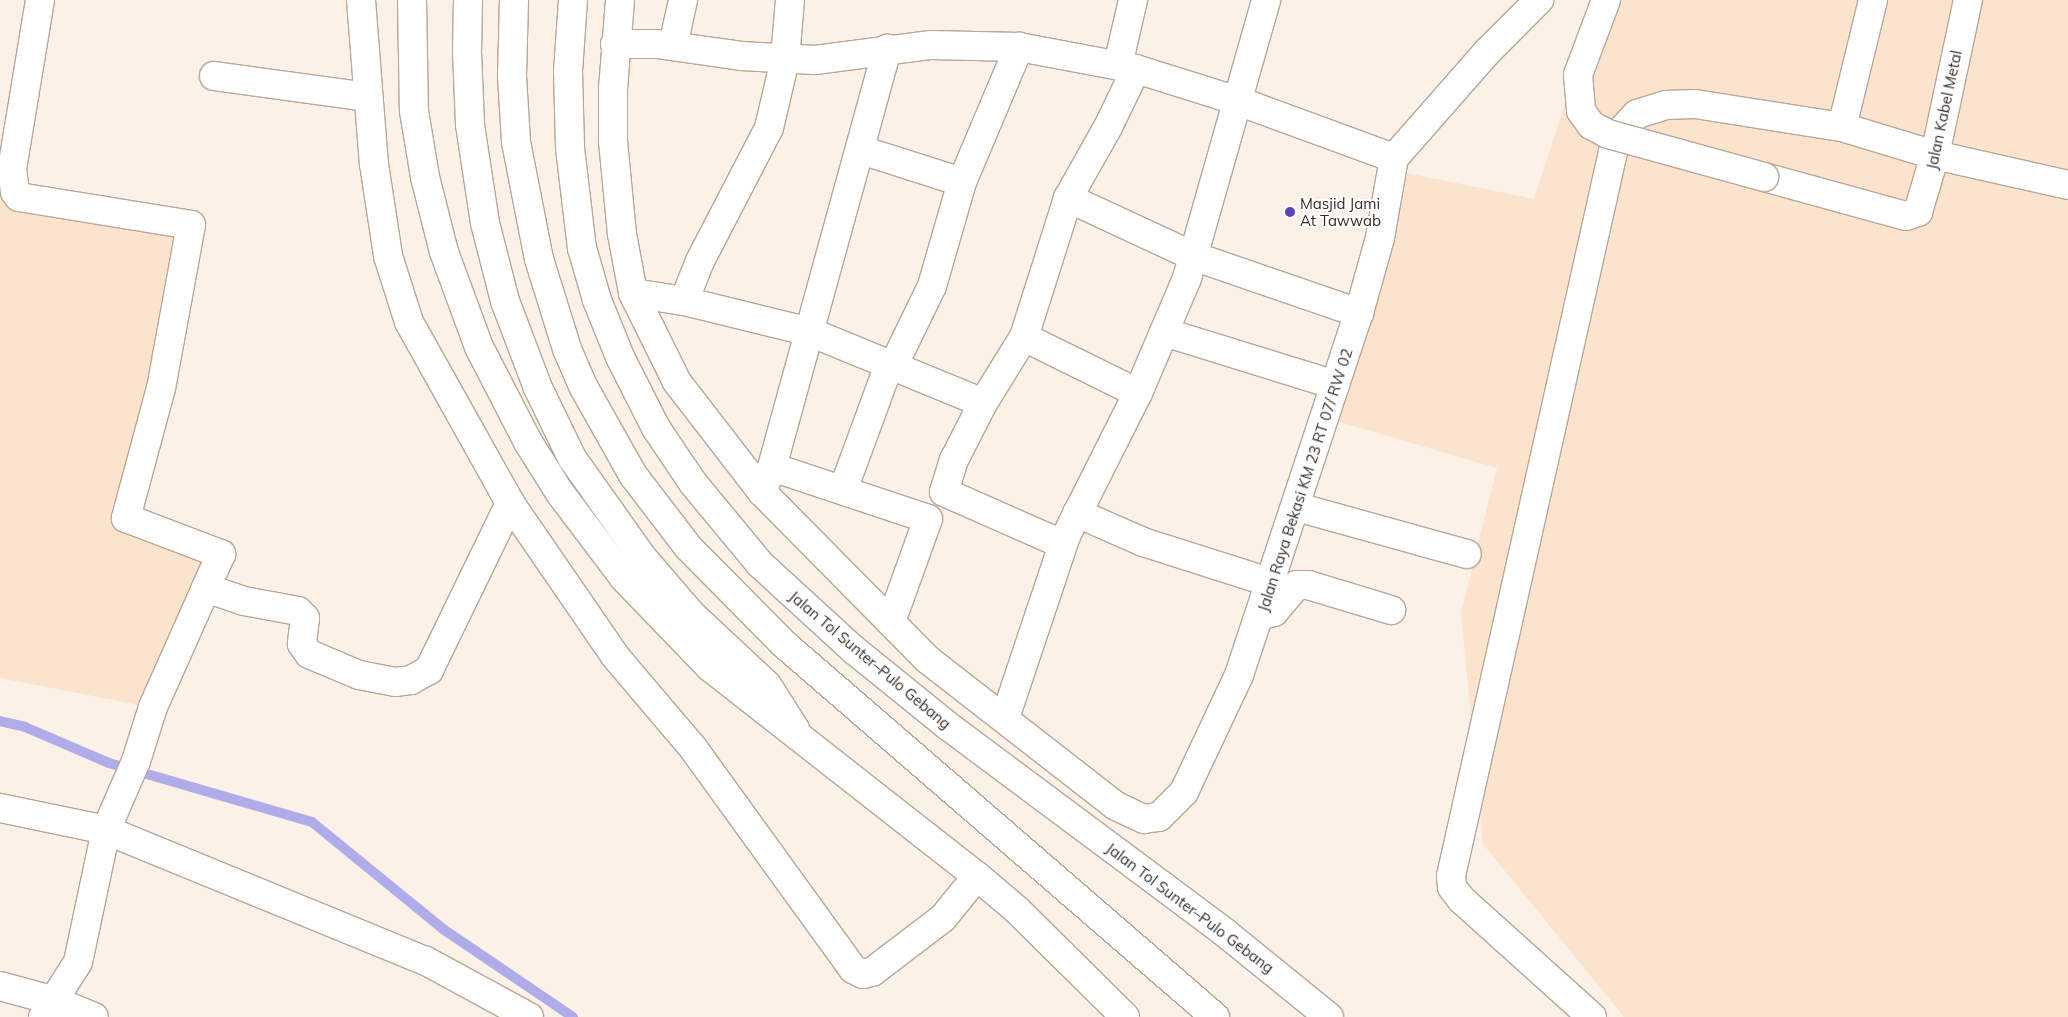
<!DOCTYPE html>
<meta charset="utf-8">
<style>
body{margin:0}
#map{position:relative;width:2068px;height:1017px;overflow:hidden;background:#fcf1e7;font-family:Mulish,sans-serif}
div>[style]{position:absolute}
[style*='--x']{left:calc(var(--x)*1px);top:calc(var(--y)*1px);width:calc(var(--w)*1px);rotate:calc(var(--a)*1deg)}
.built>*{inset:0;background:#fce3cd}
.stream>*{height:10px;margin:-5px;padding:0 5px;transform-origin:5px;border-radius:5px;background:#aface9}
.roads{filter:drop-shadow(1px 0 #b8a798) drop-shadow(-1px 0 #b8a798) drop-shadow(0 1px #b8a798) drop-shadow(0 -1px #b8a798)}
.minor>*{height:28px;margin:-14px;padding:0 14px;transform-origin:14px;border-radius:14px;background:#fff}
.highway>*{height:28px;margin:-14px;padding:0 14px;transform-origin:14px;border-radius:14px;background:#fff}
.bridges{filter:drop-shadow(1px 0 #b8a798) drop-shadow(-1px 0 #b8a798) drop-shadow(0 1px #b8a798) drop-shadow(0 -1px #b8a798)}
.minor-bridge>*{height:28px;margin:-14px;padding:0 14px;transform-origin:14px;border-radius:14px;background:#fff}
.dots>*{width:14px;height:14px;translate:-50% -50%;box-sizing:border-box;border:2px solid #fff;border-radius:50%}
span{translate:-50% -50%;white-space:nowrap;text-align:center;line-height:1.15;-webkit-text-stroke:4px #fff;paint-order:stroke}
.street-label{font-size:15px;color:#332c26}
.poi-label{font-size:15px;color:#332c26}
.left{translate:0 -50%;text-align:left}
</style>
<div id="map">
<div class="built">
<div style="clip-path:polygon(1599px 0,2068px 0,2068px 1017px,1624px 1017px,1483px 844px,1461px 613px,1497px 468px,1336px 421px,1388px 169px,1534px 199px)"></div>
<div style="clip-path:polygon(0 181px,188px 225px,123px 509px,220px 540px,160px 709px,0 678px)"></div>
</div>
<div class="stream">
<div style="--x:0;--y:721;--w:26;--a:13"></div>
<div style="--x:25;--y:727;--w:91;--a:23.2"></div>
<div style="--x:109;--y:763;--w:211;--a:16.2"></div>
<div style="--x:312;--y:822;--w:169;--a:39.2"></div>
<div style="--x:443;--y:929;--w:157;--a:34.1"></div>
</div>
<div class="roads">
<div class="minor">
<div style="--x:40;--y:0;--w:172;--a:99.4"></div>
<div style="--x:12;--y:170;--w:22;--a:82"></div>
<div style="--x:15;--y:192;--w:6;--a:51"></div>
<div style="--x:19;--y:197;--w:174;--a:9.2"></div>
<div style="--x:191;--y:225;--w:166;--a:100.4"></div>
<div style="--x:161;--y:388;--w:135;--a:105.1"></div>
<div style="--x:126;--y:518;--w:102;--a:20.8"></div>
<div style="--x:221;--y:554;--w:37;--a:114"></div>
<div style="--x:206;--y:588;--w:40;--a:18.9"></div>
<div style="--x:244;--y:601;--w:55;--a:10.5"></div>
<div style="--x:298;--y:611;--w:10;--a:45"></div>
<div style="--x:305;--y:618;--w:26;--a:97"></div>
<div style="--x:302;--y:644;--w:12;--a:55"></div>
<div style="--x:309;--y:654;--w:54;--a:22.8"></div>
<div style="--x:359;--y:675;--w:37;--a:11"></div>
<div style="--x:395;--y:682;--w:16;--a:-7"></div>
<div style="--x:411;--y:680;--w:21;--a:-29"></div>
<div style="--x:429;--y:670;--w:186;--a:-64.1"></div>
<div style="--x:361;--y:0;--w:165;--a:85.5"></div>
<div style="--x:374;--y:164;--w:93;--a:81.3"></div>
<div style="--x:388;--y:256;--w:69;--a:72.3"></div>
<div style="--x:409;--y:322;--w:207;--a:60.8"></div>
<div style="--x:510;--y:503;--w:186;--a:55.5"></div>
<div style="--x:615;--y:656;--w:121;--a:49.7"></div>
<div style="--x:693;--y:748;--w:273;--a:54.1"></div>
<div style="--x:853;--y:969;--w:11;--a:27"></div>
<div style="--x:863;--y:974;--w:9;--a:-13"></div>
<div style="--x:872;--y:972;--w:89;--a:-37.3"></div>
<div style="--x:943;--y:918;--w:54;--a:-51"></div>
<div style="--x:620;--y:0;--w:88;--a:94.5"></div>
<div style="--x:613;--y:88;--w:53;--a:90"></div>
<div style="--x:613;--y:141;--w:93;--a:84.5"></div>
<div style="--x:622;--y:234;--w:60;--a:79.4"></div>
<div style="--x:633;--y:293;--w:99;--a:63.7"></div>
<div style="--x:677;--y:382;--w:139;--a:52.3"></div>
<div style="--x:762;--y:492;--w:235;--a:45.3"></div>
<div style="--x:927;--y:659;--w:239;--a:37.9"></div>
<div style="--x:1116;--y:806;--w:31;--a:25"></div>
<div style="--x:1144;--y:819;--w:15;--a:-8"></div>
<div style="--x:1159;--y:817;--w:35;--a:-45"></div>
<div style="--x:1184;--y:792;--w:129;--a:-64.8"></div>
<div style="--x:1239;--y:675;--w:381;--a:-71.7"></div>
<div style="--x:1359;--y:313;--w:78;--a:-74.4"></div>
<div style="--x:1380;--y:238;--w:81;--a:-80.1"></div>
<div style="--x:1394;--y:158;--w:141;--a:-48.7"></div>
<div style="--x:1487;--y:52;--w:74;--a:-45"></div>
<div style="--x:1873;--y:0;--w:131;--a:103.7"></div>
<div style="--x:1842;--y:127;--w:97;--a:16.8"></div>
<div style="--x:1935;--y:155;--w:136;--a:12.7"></div>
<div style="--x:615;--y:44;--w:42;--a:0"></div>
<div style="--x:657;--y:44;--w:85;--a:8.1"></div>
<div style="--x:741;--y:56;--w:74;--a:3.1"></div>
<div style="--x:815;--y:60;--w:117;--a:-7.4"></div>
<div style="--x:931;--y:45;--w:88;--a:1.3"></div>
<div style="--x:1019;--y:47;--w:119;--a:10.6"></div>
<div style="--x:1136;--y:69;--w:107;--a:17.4"></div>
<div style="--x:1238;--y:101;--w:166;--a:20.1"></div>
<div style="--x:673;--y:46;--w:47;--a:-77.7"></div>
<div style="--x:1118;--y:65;--w:67;--a:-77"></div>
<div style="--x:214;--y:76;--w:155;--a:7.8"></div>
<div style="--x:861;--y:150;--w:106;--a:17.6"></div>
<div style="--x:1764;--y:177;--w:147;--a:15.4"></div>
<div style="--x:1906;--y:216;--w:13;--a:-18"></div>
<div style="--x:1918;--y:212;--w:59;--a:-73.4"></div>
<div style="--x:1935;--y:155;--w:158;--a:-78"></div>
<div style="--x:1068;--y:198;--w:138;--a:24.9"></div>
<div style="--x:1193;--y:256;--w:176;--a:19"></div>
<div style="--x:633;--y:293;--w:52;--a:8.9"></div>
<div style="--x:684;--y:301;--w:130;--a:13.8"></div>
<div style="--x:810;--y:332;--w:187;--a:22.3"></div>
<div style="--x:684;--y:301;--w:43;--a:-68.2"></div>
<div style="--x:700;--y:261;--w:150;--a:-62.6"></div>
<div style="--x:769;--y:128;--w:71;--a:-76.9"></div>
<div style="--x:785;--y:59;--w:59;--a:-85.2"></div>
<div style="--x:1164;--y:332;--w:179;--a:17.2"></div>
<div style="--x:1024;--y:337;--w:127;--a:26.2"></div>
<div style="--x:772;--y:467;--w:164;--a:18.4"></div>
<div style="--x:928;--y:519;--w:109;--a:109.8"></div>
<div style="--x:843;--y:490;--w:136;--a:-69.8"></div>
<div style="--x:890;--y:362;--w:8;--a:-30"></div>
<div style="--x:897;--y:358;--w:80;--a:-64.1"></div>
<div style="--x:932;--y:286;--w:108;--a:-73.9"></div>
<div style="--x:962;--y:182;--w:147;--a:-67.1"></div>
<div style="--x:762;--y:492;--w:27;--a:-68"></div>
<div style="--x:772;--y:467;--w:434;--a:-74.6"></div>
<div style="--x:1297;--y:507;--w:176;--a:15.5"></div>
<div style="--x:1077;--y:513;--w:72;--a:23.7"></div>
<div style="--x:1143;--y:542;--w:135;--a:17.6"></div>
<div style="--x:1062;--y:544;--w:129;--a:-156.2"></div>
<div style="--x:944;--y:492;--w:34;--a:-73"></div>
<div style="--x:954;--y:460;--w:64;--a:-63"></div>
<div style="--x:983;--y:403;--w:78;--a:-58.2"></div>
<div style="--x:1024;--y:337;--w:146;--a:-72.4"></div>
<div style="--x:1068;--y:198;--w:81;--a:-60.6"></div>
<div style="--x:1108;--y:127;--w:64;--a:-64.2"></div>
<div style="--x:1261;--y:615;--w:13;--a:-13"></div>
<div style="--x:1274;--y:612;--w:35;--a:-50"></div>
<div style="--x:1297;--y:585;--w:11;--a:0"></div>
<div style="--x:1308;--y:585;--w:87;--a:16.8"></div>
<div style="--x:1005;--y:718;--w:192;--a:-71.5"></div>
<div style="--x:1066;--y:536;--w:160;--a:-63.3"></div>
<div style="--x:1138;--y:393;--w:125;--a:-66.9"></div>
<div style="--x:1187;--y:278;--w:289;--a:-74.1"></div>
<div style="--x:0;--y:808;--w:108;--a:11.7"></div>
<div style="--x:106;--y:830;--w:346;--a:22.3"></div>
<div style="--x:426;--y:961;--w:117;--a:28.5"></div>
<div style="--x:0;--y:986;--w:57;--a:15.3"></div>
<div style="--x:55;--y:1001;--w:42;--a:22.3"></div>
<div style="--x:43;--y:1017;--w:65;--a:-57.5"></div>
<div style="--x:78;--y:962;--w:135;--a:-78"></div>
<div style="--x:106;--y:830;--w:75;--a:-66.5"></div>
<div style="--x:136;--y:761;--w:57;--a:-72.5"></div>
<div style="--x:153;--y:707;--w:130;--a:-66"></div>
<div style="--x:1592;--y:1017;--w:176;--a:-138"></div>
<div style="--x:1461;--y:899;--w:15;--a:-127"></div>
<div style="--x:1452;--y:887;--w:11;--a:-95"></div>
<div style="--x:1451;--y:876;--w:742;--a:-77.39"></div>
<div style="--x:1613;--y:152;--w:24;--a:-68"></div>
<div style="--x:1622;--y:130;--w:22;--a:-47"></div>
<div style="--x:1637;--y:114;--w:30;--a:-17"></div>
<div style="--x:1666;--y:105;--w:29;--a:-2"></div>
<div style="--x:1695;--y:104;--w:149;--a:8.9"></div>
</div>
<div class="highway">
<div style="--x:412;--y:0;--w:111;--a:89"></div>
<div style="--x:414;--y:111;--w:67;--a:80.5"></div>
<div style="--x:425;--y:177;--w:77;--a:75.8"></div>
<div style="--x:444;--y:252;--w:101;--a:69.8"></div>
<div style="--x:479;--y:347;--w:107;--a:62.7"></div>
<div style="--x:528;--y:442;--w:60;--a:57.9"></div>
<div style="--x:560;--y:493;--w:106;--a:53"></div>
<div style="--x:624;--y:578;--w:124;--a:46"></div>
<div style="--x:710;--y:667;--w:339;--a:38.1"></div>
<div style="--x:977;--y:876;--w:52;--a:40.4"></div>
<div style="--x:1017;--y:910;--w:152;--a:44.7"></div>
<div style="--x:468;--y:0;--w:52;--a:91.1"></div>
<div style="--x:467;--y:52;--w:73;--a:87.6"></div>
<div style="--x:470;--y:125;--w:99;--a:81.3"></div>
<div style="--x:485;--y:223;--w:81;--a:75.6"></div>
<div style="--x:505;--y:301;--w:93;--a:69.2"></div>
<div style="--x:538;--y:388;--w:78;--a:64.1"></div>
<div style="--x:572;--y:458;--w:121;--a:54.7"></div>
<div style="--x:642;--y:557;--w:75;--a:49.3"></div>
<div style="--x:691;--y:614;--w:104;--a:43.1"></div>
<div style="--x:767;--y:685;--w:52;--a:57.5"></div>
<div style="--x:514;--y:0;--w:76;--a:91.5"></div>
<div style="--x:512;--y:76;--w:66;--a:86.5"></div>
<div style="--x:516;--y:142;--w:119;--a:78.9"></div>
<div style="--x:539;--y:259;--w:94;--a:72.7"></div>
<div style="--x:567;--y:349;--w:40;--a:66.6"></div>
<div style="--x:583;--y:386;--w:102;--a:60.7"></div>
<div style="--x:633;--y:475;--w:91;--a:52.6"></div>
<div style="--x:688;--y:547;--w:136;--a:45.3"></div>
<div style="--x:784;--y:644;--w:570;--a:40.87"></div>
<div style="--x:573;--y:0;--w:71;--a:94"></div>
<div style="--x:568;--y:71;--w:77;--a:88.5"></div>
<div style="--x:570;--y:148;--w:101;--a:83.2"></div>
<div style="--x:582;--y:248;--w:54;--a:73.9"></div>
<div style="--x:597;--y:300;--w:61;--a:68"></div>
<div style="--x:620;--y:357;--w:80;--a:63.1"></div>
<div style="--x:656;--y:428;--w:66;--a:56.1"></div>
<div style="--x:693;--y:483;--w:105;--a:50.4"></div>
<div style="--x:760;--y:564;--w:127;--a:42.5"></div>
<div style="--x:854;--y:650;--w:121;--a:39"></div>
<div style="--x:948;--y:726;--w:344;--a:36.7"></div>
<div style="--x:1224;--y:932;--w:135;--a:39"></div>
</div>
</div>
<div class="bridges">
<div class="minor-bridge">
<div style="--x:1606;--y:0;--w:80;--a:110.5"></div>
<div style="--x:1578;--y:75;--w:36;--a:85"></div>
<div style="--x:1581;--y:111;--w:17;--a:54"></div>
<div style="--x:1591;--y:125;--w:19;--a:28"></div>
<div style="--x:1608;--y:134;--w:162;--a:15.4"></div>
</div>
</div>
<div class="dots">
<div style="left:1290px;top:212px;background:#5942ba"></div>
</div>
<div class="street-label">
<span style="left:1944px;top:110px;rotate:-78deg">Jalan Kabel Metal</span>
<span style="left:1305px;top:480px;rotate:-72deg">Jalan Raya Bekasi KM 23 RT 07/ RW 02</span>
<span style="left:870px;top:660px;rotate:40deg">Jalan Tol Sunter–Pulo Gebang</span>
<span style="left:1190px;top:908px;rotate:37deg">Jalan Tol Sunter–Pulo Gebang</span>
</div>
<div class="poi-label">
<span class="left" style="left:1300px;top:212px">Masjid Jami<br>At Tawwab</span>
</div>
</div>
